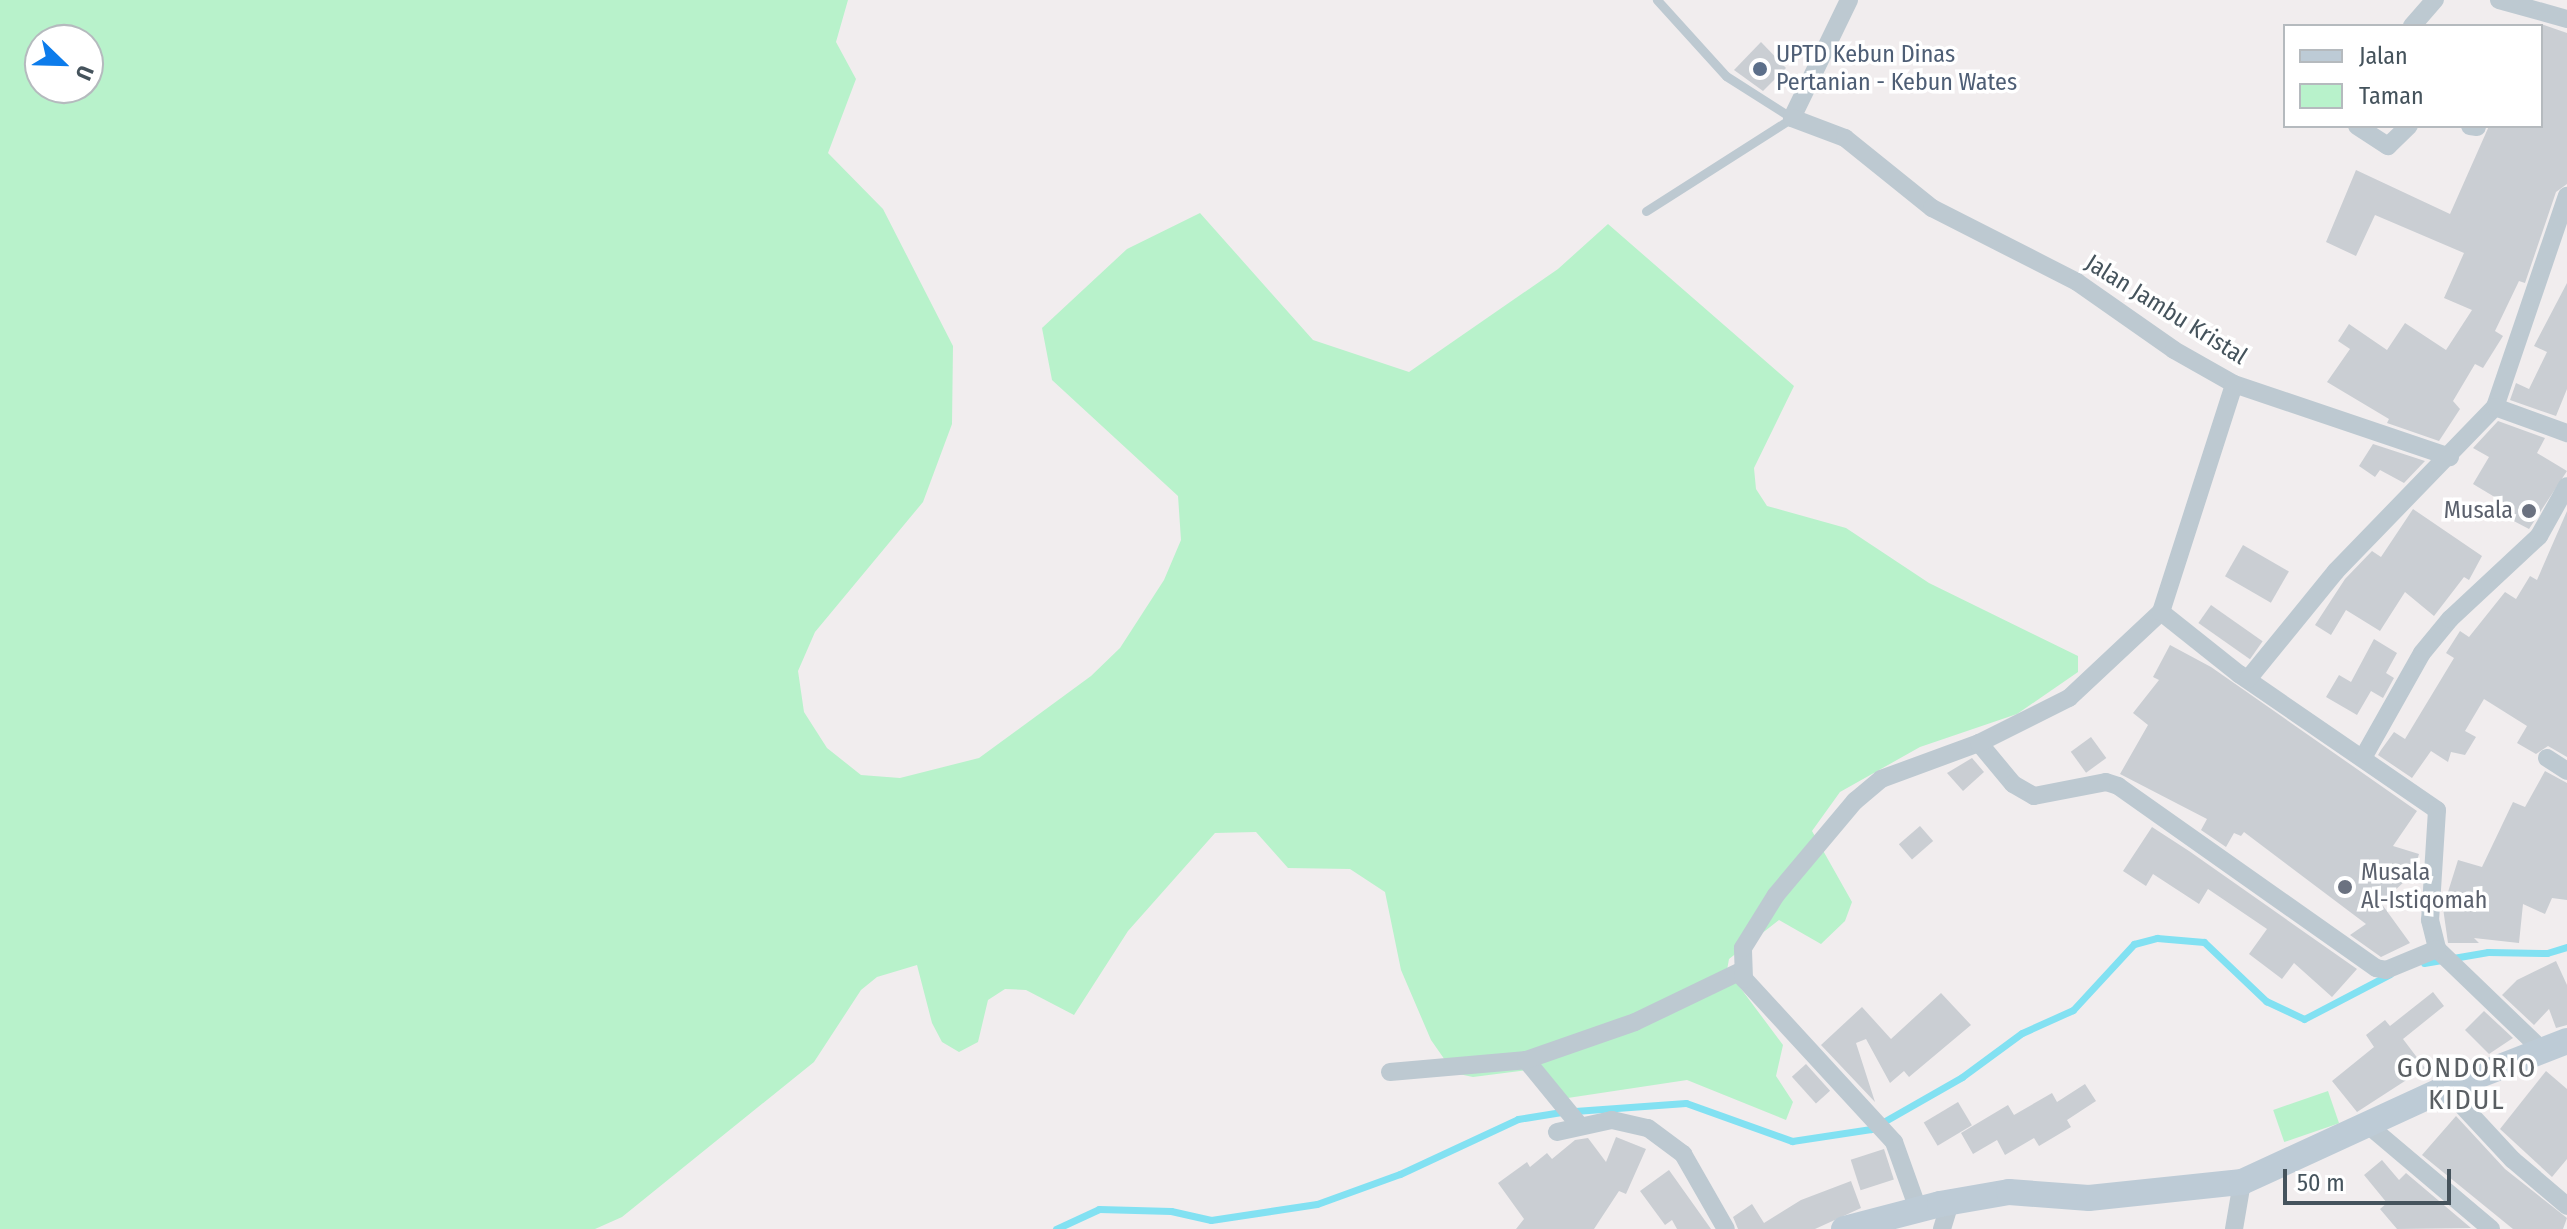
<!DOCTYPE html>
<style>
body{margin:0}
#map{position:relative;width:2567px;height:1229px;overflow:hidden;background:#f1edee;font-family:"Fira Sans Condensed",sans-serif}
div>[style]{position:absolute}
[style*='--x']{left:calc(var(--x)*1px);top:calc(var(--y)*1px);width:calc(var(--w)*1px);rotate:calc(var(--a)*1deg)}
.green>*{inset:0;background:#b8f2cb;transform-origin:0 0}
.stream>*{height:7px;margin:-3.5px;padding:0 3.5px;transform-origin:3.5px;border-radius:3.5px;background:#82e1f2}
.building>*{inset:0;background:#caced3;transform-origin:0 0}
.lane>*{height:9px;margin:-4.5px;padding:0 4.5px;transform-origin:4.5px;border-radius:4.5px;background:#bdc9d1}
.street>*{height:18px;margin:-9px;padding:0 9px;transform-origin:9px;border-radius:9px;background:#bdc9d1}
.secondary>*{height:26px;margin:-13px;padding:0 13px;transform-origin:13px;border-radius:13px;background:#bdcbd6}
.dots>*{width:22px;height:22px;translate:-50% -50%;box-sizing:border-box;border:4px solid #fff;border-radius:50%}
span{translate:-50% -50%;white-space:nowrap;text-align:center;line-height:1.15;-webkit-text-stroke:7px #fff;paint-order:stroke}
.service-label{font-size:24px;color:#4e5e75}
.left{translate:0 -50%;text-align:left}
.street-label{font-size:24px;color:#45535c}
.worship-label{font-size:24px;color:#5b616d}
.right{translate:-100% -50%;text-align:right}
.quarter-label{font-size:28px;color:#5a5f63;letter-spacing:2px}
.legend{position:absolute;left:2283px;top:24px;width:260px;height:104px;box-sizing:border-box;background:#fff;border:2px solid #b5babe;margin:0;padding:10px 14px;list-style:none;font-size:24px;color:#45535c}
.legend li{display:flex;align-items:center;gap:16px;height:40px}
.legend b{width:40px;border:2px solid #b5babe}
.north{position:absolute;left:24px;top:24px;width:80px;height:80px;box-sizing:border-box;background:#fff;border:2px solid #b5babe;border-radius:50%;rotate:113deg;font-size:22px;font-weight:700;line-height:32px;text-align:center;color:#45535c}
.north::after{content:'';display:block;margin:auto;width:28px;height:36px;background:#0d7ceb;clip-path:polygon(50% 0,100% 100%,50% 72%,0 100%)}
.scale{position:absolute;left:2283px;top:1169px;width:168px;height:36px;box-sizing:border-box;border:4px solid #45535c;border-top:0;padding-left:10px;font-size:24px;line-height:28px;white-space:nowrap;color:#45535c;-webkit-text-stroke:6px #fff;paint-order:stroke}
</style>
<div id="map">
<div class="green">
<div style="clip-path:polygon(evenodd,0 0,848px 0,836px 42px,856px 79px,828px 153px,883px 209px,953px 346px,952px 424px,923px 502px,815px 632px,798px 671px,804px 712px,827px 748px,861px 775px,900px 778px,979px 758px,1091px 676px,1120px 648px,1164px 580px,1181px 540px,1178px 496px,1052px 380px,1042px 328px,1127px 249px,1200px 213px,1313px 340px,1409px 372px,1558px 269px,1608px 224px,1794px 386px,1754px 468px,1756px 489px,1767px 506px,1846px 528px,1929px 583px,2078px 656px,2078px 672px,2017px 714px,1920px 747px,1840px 792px,1812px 831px,1852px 902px,1845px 921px,1821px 944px,1779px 920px,1729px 959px,1727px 970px,1783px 1045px,1776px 1076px,1793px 1102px,1786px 1120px,1687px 1080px,1561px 1099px,1535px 1069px,1473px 1077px,1454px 1073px,1431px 1040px,1401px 970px,1385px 892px,1350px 869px,1288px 868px,1256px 832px,1215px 833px,1128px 931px,1074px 1015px,1026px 990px,1005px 989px,988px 1000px,978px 1042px,959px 1052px,942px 1042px,932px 1023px,917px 965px,877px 977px,861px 990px,814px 1062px,622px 1217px,595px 1229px,0 1229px,0 0,40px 40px,88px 40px,88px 88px,40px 88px,40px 40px)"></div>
<div style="left:2328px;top:1091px;width:34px;height:58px;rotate:71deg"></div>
</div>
<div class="stream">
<div style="--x:2424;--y:963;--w:65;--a:-9.8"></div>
<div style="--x:2488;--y:952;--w:59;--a:1"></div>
<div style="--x:2547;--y:953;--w:21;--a:-17"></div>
<div style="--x:1056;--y:1229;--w:47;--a:-24.9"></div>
<div style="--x:1099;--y:1209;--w:72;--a:1.6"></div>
<div style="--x:1171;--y:1211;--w:41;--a:12.7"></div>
<div style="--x:1211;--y:1220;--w:107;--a:-8.6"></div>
<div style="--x:1317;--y:1204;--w:88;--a:-19.9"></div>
<div style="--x:1400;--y:1174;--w:130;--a:-25"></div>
<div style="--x:1518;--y:1119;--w:44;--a:-9.2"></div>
<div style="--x:1561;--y:1112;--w:125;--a:-4.1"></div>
<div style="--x:1686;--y:1103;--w:113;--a:19.7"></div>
<div style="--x:1792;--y:1141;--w:80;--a:-8.6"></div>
<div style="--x:1871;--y:1129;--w:105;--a:-29.7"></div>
<div style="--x:1962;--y:1077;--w:74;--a:-36.3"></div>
<div style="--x:2022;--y:1033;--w:56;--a:-24.3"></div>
<div style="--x:2073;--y:1010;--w:90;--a:-47.3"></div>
<div style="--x:2134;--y:944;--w:24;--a:-15"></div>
<div style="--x:2157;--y:938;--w:47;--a:4.9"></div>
<div style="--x:2204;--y:942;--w:86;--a:43.6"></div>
<div style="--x:2266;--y:1001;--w:42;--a:25.3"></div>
<div style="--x:2304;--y:1019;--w:97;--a:-27.6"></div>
</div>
<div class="building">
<div style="clip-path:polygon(2541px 24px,2567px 33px,2567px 184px,2556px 192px,2525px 283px,2519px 281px,2495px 331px,2503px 336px,2483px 368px,2475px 364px,2453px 401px,2460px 409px,2439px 441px,2387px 423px,2389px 419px,2327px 382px,2350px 349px,2338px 341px,2349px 324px,2387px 350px,2405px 323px,2446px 350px,2472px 310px,2444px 298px,2464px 253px,2375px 215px,2356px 256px,2326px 242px,2356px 170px,2450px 214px,2489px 126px,2541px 126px)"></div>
<div style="clip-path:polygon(1761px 42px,1786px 68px,1763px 91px,1734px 70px)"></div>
<div style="clip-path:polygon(2567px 283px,2567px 389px,2556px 416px,2510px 400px,2516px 383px,2529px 389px,2547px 352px,2534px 346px)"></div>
<div style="clip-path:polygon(2498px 421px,2545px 438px,2537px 453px,2567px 471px,2529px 529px,2508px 518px,2513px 508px,2473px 484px,2489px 457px,2473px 448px)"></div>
<div style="clip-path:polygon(2373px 444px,2425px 461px,2404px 483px,2380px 470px,2375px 477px,2359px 466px)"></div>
<div style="clip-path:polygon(2413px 509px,2482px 556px,2469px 580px,2464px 577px,2434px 616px,2405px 592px,2380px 631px,2346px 610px,2331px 635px,2315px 625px,2345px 579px,2372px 551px,2381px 557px)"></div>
<div style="clip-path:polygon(2567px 511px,2567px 757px,2548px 746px,2536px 754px,2517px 743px,2527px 726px,2484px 699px,2465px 731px,2476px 737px,2465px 755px,2451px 752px,2448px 762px,2431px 751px,2412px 778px,2378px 755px,2381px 750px,2394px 732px,2405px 739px,2454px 658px,2446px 653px,2460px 631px,2469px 637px,2505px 592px,2516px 599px,2530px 576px,2537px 580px)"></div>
<div style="left:2243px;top:545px;width:53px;height:36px;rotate:30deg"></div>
<div style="left:2211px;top:605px;width:63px;height:22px;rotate:35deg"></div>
<div style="clip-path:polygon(2374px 639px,2397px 653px,2386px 673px,2394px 678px,2383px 698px,2371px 691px,2357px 715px,2326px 697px,2339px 675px,2351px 682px)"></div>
<div style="clip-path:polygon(2170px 645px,2211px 667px,2417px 811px,2393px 846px,2419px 854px,2410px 883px,2405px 881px,2381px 903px,2410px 943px,2381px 957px,2350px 935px,2366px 924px,2244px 832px,2241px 836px,2234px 833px,2226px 847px,2201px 830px,2207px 819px,2120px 774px,2148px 725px,2133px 713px,2159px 680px,2153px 677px)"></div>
<div style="left:2091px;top:737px;width:26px;height:25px;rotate:54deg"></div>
<div style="clip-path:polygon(1972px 758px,1984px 772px,1963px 791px,1947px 773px)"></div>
<div style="clip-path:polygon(2545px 771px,2567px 783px,2567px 900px,2552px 898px,2545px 914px,2523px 904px,2519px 943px,2474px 938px,2479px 943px,2448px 943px,2443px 908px,2458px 860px,2482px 867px,2513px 802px,2525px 807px)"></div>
<div style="left:1920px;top:826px;width:20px;height:28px;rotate:49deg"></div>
<div style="clip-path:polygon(2152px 827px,2189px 851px,2357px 969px,2332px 997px,2294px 963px,2282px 979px,2249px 954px,2267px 929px,2208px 889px,2199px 904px,2153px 874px,2146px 886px,2123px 871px)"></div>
<div style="clip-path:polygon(2556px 961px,2567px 985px,2567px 1025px,2556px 1028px,2549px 1009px,2534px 1025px,2502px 995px,2517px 980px)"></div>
<div style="clip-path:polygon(2433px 992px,2444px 1006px,2403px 1039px,2425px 1068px,2357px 1112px,2332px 1081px,2374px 1047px,2366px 1035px,2385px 1020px,2390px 1026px)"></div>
<div style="clip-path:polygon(1941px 993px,1971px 1025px,1909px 1077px,1904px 1071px,1890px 1083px,1866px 1039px,1856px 1043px,1875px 1102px,1821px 1045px,1862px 1007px,1891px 1039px)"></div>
<div style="clip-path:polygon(2484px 1011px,2513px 1038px,2489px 1054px,2465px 1030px)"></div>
<div style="left:1806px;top:1064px;width:36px;height:19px;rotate:48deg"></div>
<div style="clip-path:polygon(2546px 1071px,2567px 1089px,2567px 1159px,2552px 1177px,2500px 1129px)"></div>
<div style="clip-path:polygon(2085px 1084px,2096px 1101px,2067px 1120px,2071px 1127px,2039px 1146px,2034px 1138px,2005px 1155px,1997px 1140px,1973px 1154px,1961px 1133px,2008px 1105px,2014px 1115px,2052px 1093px,2057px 1102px)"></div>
<div style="left:1958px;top:1102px;width:27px;height:40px;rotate:59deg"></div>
<div style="clip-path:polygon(2456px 1116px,2505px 1169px,2567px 1218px,2563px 1229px,2513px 1229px,2422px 1155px)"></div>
<div style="clip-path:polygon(1616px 1137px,1646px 1149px,1626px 1194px,1619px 1191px,1594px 1229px,1516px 1229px,1524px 1219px,1498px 1183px,1527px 1162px,1530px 1167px,1547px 1153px,1552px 1159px,1575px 1140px,1588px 1138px,1606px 1162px)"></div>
<div style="left:1884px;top:1149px;width:32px;height:35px;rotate:72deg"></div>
<div style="clip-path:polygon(2382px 1160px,2399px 1180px,2406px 1173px,2471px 1228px,2397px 1229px,2380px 1209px,2387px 1203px,2364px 1175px)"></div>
<div style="clip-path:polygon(1669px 1170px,1711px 1229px,1677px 1229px,1672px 1220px,1665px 1225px,1640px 1191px)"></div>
<div style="clip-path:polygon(1851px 1181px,1861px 1208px,1815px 1229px,1738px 1229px,1733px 1217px,1752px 1204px,1764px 1223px,1801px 1200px)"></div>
</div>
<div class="lane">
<div style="--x:1646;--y:211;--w:173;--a:-32.5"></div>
<div style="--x:1792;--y:118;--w:78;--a:-147.5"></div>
<div style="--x:1726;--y:76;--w:103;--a:-132.2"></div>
</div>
<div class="street">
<div style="--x:1849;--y:0;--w:131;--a:115.8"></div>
<div style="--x:1792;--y:118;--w:57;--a:20.7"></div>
<div style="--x:1845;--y:138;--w:112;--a:38.8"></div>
<div style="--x:1932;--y:208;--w:163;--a:27"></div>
<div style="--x:2077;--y:282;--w:118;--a:35"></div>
<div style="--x:2174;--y:350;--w:69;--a:29.5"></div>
<div style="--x:2234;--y:384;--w:228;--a:18.7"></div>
<div style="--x:2499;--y:0;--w:71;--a:15.6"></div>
<div style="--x:2412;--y:26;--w:35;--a:-49"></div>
<div style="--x:2357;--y:126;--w:37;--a:33"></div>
<div style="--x:2388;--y:146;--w:29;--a:-44"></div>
<div style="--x:2470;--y:126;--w:7;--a:8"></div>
<div style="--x:2495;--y:407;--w:223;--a:-71.2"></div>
<div style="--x:2161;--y:612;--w:100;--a:38.5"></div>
<div style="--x:2239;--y:674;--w:240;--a:34.5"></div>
<div style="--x:2437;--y:810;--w:110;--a:93.6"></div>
<div style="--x:2430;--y:920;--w:30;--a:76"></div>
<div style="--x:2437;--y:949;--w:147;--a:43.9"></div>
<div style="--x:2248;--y:679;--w:139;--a:-50.8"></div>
<div style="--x:2336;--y:571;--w:228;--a:-45.9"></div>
<div style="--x:2495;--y:407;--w:77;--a:19.9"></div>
<div style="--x:1979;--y:743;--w:53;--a:50.3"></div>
<div style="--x:2013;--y:784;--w:24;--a:30"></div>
<div style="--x:2034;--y:796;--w:73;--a:-11"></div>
<div style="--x:2106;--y:782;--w:13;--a:18"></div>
<div style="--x:2118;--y:786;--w:316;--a:35.2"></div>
<div style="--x:2376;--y:968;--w:10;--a:11"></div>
<div style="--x:2386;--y:970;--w:55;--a:-22.4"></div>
<div style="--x:2364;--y:756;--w:118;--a:-60.6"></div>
<div style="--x:2422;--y:653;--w:44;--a:-50.5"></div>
<div style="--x:2450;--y:619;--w:122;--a:-43"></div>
<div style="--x:2539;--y:536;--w:57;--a:-60.8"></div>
<div style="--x:2547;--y:758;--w:24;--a:33"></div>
<div style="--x:1526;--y:1060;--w:85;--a:50.7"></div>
<div style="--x:1390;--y:1072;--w:137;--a:-5"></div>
<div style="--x:1526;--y:1060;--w:115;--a:-19.2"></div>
<div style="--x:1635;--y:1022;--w:118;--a:-25.7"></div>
<div style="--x:2446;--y:1088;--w:98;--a:47.1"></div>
<div style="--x:2513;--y:1160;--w:71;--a:40.4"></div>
<div style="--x:2368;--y:1125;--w:161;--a:40.2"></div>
<div style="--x:1557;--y:1132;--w:56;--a:-12.3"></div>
<div style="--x:1612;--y:1120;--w:37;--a:13"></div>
<div style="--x:1648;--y:1128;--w:44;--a:36.6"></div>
<div style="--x:1683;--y:1154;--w:86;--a:60.2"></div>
<div style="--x:1918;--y:1209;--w:71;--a:-109.7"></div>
<div style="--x:1894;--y:1142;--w:222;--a:-132.6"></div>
<div style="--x:1744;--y:979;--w:31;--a:-92"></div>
<div style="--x:1743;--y:948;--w:62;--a:-58.1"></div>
<div style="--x:1776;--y:895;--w:123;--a:-50"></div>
<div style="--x:1855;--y:801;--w:34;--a:-40"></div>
<div style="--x:1881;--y:779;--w:104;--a:-20.2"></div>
<div style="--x:1979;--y:743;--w:101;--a:-26.6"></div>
<div style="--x:2069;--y:698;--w:126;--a:-43.1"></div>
<div style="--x:2161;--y:612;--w:239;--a:-72.2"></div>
<div style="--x:1942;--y:1229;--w:28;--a:-73"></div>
<div style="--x:2234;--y:1229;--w:48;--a:-80.3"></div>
</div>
<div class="secondary">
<div style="--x:1844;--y:1229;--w:99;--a:-14.6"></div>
<div style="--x:1940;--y:1204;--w:70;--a:-9.9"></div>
<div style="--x:2009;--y:1192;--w:80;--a:4.3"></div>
<div style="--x:2089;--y:1198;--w:154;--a:-6"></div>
<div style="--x:2242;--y:1182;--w:225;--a:-24.7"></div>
<div style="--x:2446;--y:1088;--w:130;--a:-21.2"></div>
</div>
<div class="dots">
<div style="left:1760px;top:69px;background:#5c6f8a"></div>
<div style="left:2529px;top:511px;background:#6b7280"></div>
<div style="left:2345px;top:887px;background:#6b7280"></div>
</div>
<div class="service-label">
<span class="left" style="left:1776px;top:69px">UPTD Kebun Dinas<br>Pertanian - Kebun Wates</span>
</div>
<div class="street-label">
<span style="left:2166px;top:310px;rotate:32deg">Jalan Jambu Kristal</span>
</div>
<div class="worship-label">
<span class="right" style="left:2513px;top:511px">Musala</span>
<span class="left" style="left:2361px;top:887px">Musala<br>Al-Istiqomah</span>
</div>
<div class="quarter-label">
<span style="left:2467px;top:1084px">GONDORIO<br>KIDUL</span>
</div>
<ul class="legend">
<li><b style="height:10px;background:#bdcbd6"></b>Jalan</li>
<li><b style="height:22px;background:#b8f2cb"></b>Taman</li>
</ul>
<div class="north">U</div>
<div class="scale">50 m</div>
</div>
